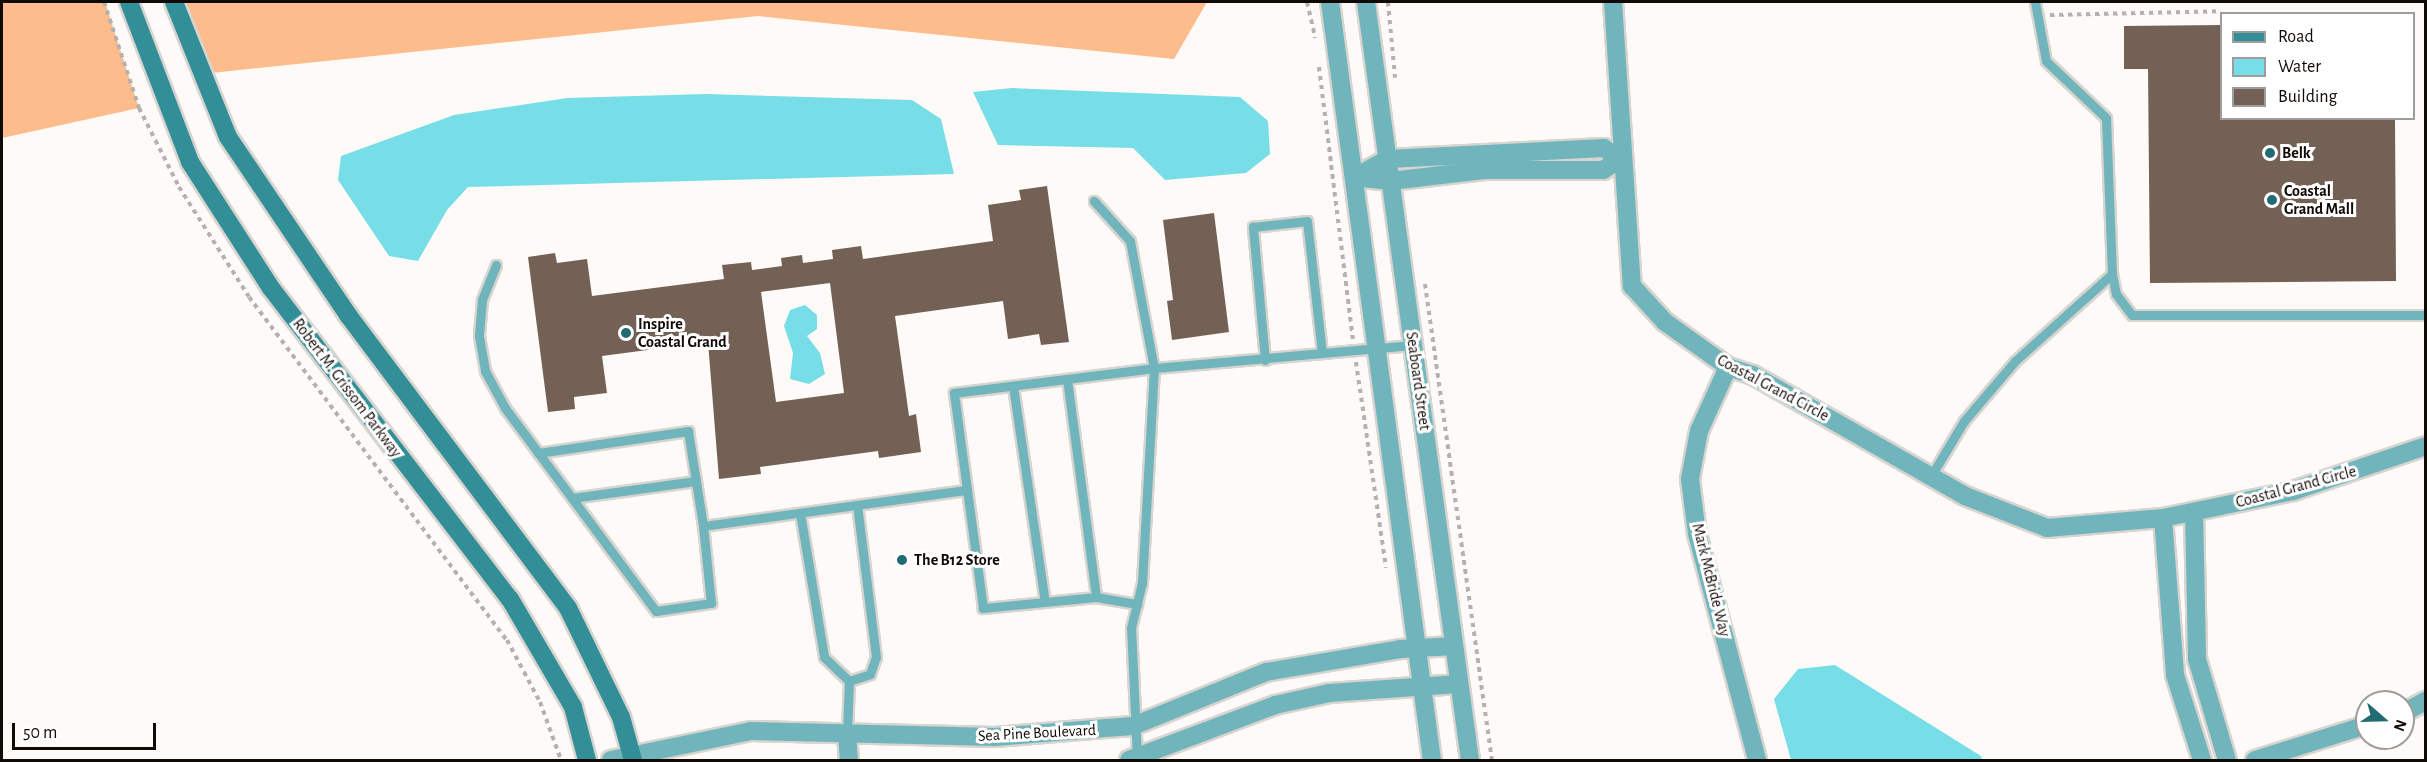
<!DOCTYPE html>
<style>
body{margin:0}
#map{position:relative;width:2427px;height:762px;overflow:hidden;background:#fefaf7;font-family:"Alegreya Sans",sans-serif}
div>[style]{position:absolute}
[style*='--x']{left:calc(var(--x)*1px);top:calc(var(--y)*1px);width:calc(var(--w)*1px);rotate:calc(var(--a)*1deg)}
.forest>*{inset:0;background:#fcbc8c}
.water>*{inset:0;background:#77dee8}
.building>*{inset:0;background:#736155}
.path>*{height:4px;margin-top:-2px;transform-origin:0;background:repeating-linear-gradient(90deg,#b6b1ae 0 4.5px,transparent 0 9px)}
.roads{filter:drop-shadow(2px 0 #d8d4d0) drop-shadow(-2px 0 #d8d4d0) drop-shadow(0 2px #d8d4d0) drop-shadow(0 -2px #d8d4d0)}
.service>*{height:9px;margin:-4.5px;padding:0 4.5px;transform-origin:4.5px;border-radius:4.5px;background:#70b5bc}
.minor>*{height:18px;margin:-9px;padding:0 9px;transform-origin:9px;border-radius:9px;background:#70b5bc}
.tertiary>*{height:18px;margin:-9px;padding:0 9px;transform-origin:9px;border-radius:9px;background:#70b5bc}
.secondary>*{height:18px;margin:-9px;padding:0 9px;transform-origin:9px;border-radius:9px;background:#328e97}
.dots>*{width:16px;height:16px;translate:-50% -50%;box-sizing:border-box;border:3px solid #fff;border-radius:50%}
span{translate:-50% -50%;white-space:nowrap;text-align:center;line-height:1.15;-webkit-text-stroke:6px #fff;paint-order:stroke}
.poi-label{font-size:16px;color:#100a06;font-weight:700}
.left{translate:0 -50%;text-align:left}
.street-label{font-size:16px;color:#100a06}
.frame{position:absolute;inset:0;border:3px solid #100a06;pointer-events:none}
.legend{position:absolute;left:2220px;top:12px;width:195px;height:108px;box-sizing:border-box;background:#fff;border:2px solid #9f9d9b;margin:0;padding:8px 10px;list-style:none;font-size:18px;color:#100a06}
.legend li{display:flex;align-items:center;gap:12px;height:30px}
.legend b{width:30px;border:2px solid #9f9d9b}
.north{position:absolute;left:2355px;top:690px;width:60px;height:60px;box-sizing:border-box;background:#fff;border:2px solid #9f9d9b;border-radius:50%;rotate:110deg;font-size:16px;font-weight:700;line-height:24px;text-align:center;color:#100a06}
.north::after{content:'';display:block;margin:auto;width:21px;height:27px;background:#216c73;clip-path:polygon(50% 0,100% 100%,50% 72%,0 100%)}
.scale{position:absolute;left:12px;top:723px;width:144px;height:27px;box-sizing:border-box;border:3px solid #100a06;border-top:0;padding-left:8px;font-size:18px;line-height:21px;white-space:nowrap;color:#100a06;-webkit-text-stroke:4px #fff;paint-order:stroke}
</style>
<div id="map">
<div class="forest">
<div style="clip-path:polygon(2px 2px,105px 2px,139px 108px,2px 138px)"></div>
<div style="clip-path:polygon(175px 2px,1207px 2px,1174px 59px,758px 16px,202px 74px)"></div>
</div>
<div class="water">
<div style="clip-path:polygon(1012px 88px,1240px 97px,1268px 121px,1270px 154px,1246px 173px,1165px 180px,1133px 148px,998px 145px,973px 92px)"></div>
<div style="clip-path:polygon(706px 94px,912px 100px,941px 119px,954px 174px,468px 187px,447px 210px,418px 261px,389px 256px,338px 180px,341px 156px,454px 115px,567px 98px)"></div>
<div style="clip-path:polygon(805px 305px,817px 315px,817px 329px,807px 336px,820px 353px,825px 374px,809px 384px,790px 379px,793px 353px,784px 326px,790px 310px)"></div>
<div style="clip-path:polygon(1835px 665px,1981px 756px,1982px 760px,1791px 760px,1774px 699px,1798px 669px)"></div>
</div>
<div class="building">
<div style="clip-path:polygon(2222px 25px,2222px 118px,2395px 118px,2396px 281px,2150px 283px,2148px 69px,2124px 69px,2124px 26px)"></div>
<div style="clip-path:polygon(evenodd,1047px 186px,1069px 342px,1041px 345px,1039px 334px,1008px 339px,1003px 301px,895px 316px,909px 416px,916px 414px,921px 452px,879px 458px,878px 451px,760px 467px,761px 474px,719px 479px,708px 342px,602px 356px,607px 393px,574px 397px,575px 409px,548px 412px,528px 257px,555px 253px,557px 263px,587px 259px,592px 296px,724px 279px,722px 265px,751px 262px,752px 270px,782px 266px,781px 258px,802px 255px,803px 263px,833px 259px,832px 250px,861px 246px,863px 259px,993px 241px,988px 205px,1021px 200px,1019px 190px,1047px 186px,830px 283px,844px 393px,776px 402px,761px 292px,830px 283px)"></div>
<div style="clip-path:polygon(1214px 213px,1229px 332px,1172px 340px,1167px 301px,1173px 300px,1163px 220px)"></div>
</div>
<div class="path">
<div style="--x:104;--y:2;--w:112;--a:71.7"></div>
<div style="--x:139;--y:108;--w:89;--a:63.1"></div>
<div style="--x:179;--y:187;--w:130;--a:57.5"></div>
<div style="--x:249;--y:297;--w:429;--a:53.1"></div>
<div style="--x:507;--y:640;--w:70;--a:62"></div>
<div style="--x:540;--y:702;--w:62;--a:70.1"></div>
<div style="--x:1307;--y:2;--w:37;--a:77"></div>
<div style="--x:1388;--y:2;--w:76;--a:84.7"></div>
<div style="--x:2050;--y:15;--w:170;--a:-1.3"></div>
<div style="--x:1319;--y:67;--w:274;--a:82.9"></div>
<div style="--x:1425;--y:284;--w:481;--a:82"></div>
<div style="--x:1356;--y:362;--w:208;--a:81.7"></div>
</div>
<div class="roads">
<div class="service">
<div style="--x:2035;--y:2;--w:60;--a:79.4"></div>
<div style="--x:2046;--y:61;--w:83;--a:43.5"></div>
<div style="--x:2106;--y:118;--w:156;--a:87.8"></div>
<div style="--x:2112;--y:274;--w:20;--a:79"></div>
<div style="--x:2116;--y:294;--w:26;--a:53"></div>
<div style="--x:2132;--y:315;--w:294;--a:0"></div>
<div style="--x:496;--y:265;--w:38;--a:112"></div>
<div style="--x:482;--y:300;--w:36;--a:95"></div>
<div style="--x:479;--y:336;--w:36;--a:80"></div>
<div style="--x:485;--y:371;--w:42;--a:61.6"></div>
<div style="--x:505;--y:408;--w:253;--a:53.4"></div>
<div style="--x:656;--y:611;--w:56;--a:-8.3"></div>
<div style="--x:711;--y:603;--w:77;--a:-95.9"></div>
<div style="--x:703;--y:526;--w:266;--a:-7.8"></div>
<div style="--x:1265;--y:360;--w:134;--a:-95.2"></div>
<div style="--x:1253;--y:227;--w:54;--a:-6.3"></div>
<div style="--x:1307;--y:221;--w:133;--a:83.5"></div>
<div style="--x:1067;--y:379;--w:220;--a:82.4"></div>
<div style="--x:1096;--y:597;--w:114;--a:174.4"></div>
<div style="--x:983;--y:608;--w:217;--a:-97.7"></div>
<div style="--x:954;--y:393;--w:202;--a:-7.1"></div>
<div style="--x:1154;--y:368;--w:129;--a:-100.7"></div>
<div style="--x:1130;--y:241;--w:54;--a:-132"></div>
<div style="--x:1013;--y:386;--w:218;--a:81.6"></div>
<div style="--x:538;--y:453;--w:152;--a:-8.3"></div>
<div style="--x:688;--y:431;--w:96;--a:81"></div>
<div style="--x:1931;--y:476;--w:64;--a:-59"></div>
<div style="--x:1964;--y:421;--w:79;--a:-49.6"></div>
<div style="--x:2015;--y:361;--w:130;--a:-41.9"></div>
<div style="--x:572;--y:498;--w:125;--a:-7.8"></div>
<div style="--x:800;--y:513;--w:146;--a:80.5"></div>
<div style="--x:824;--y:657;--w:35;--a:44"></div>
<div style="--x:1096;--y:597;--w:42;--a:9.7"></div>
<div style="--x:849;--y:681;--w:22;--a:-18"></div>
<div style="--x:870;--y:674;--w:18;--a:-71"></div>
<div style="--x:876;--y:657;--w:153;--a:-97.1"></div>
<div style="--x:847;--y:733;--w:52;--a:-87.8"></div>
<div style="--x:1137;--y:758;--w:130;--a:-92.6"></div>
<div style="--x:1131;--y:628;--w:46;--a:-76.3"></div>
<div style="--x:1142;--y:583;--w:215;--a:-86.8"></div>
<div style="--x:1154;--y:368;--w:260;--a:-5.1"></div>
</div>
<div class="minor">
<div style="--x:1613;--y:2;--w:285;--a:86.2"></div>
<div style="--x:1632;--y:286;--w:49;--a:47.5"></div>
<div style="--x:1665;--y:322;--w:77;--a:35.5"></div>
<div style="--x:1728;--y:367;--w:26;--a:18"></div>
<div style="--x:1753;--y:375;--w:244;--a:29.7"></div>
<div style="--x:1965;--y:496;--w:88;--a:21.3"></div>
<div style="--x:2047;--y:528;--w:116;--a:-4.9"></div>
<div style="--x:2163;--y:518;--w:133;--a:-11.7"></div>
<div style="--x:2293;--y:491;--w:140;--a:-18.7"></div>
<div style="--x:1604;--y:148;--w:19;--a:35"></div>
<div style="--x:1620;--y:159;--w:20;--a:147"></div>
<div style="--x:1603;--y:170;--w:119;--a:180"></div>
<div style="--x:1484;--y:170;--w:94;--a:173.3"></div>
<div style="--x:1391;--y:181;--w:36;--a:-174"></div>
<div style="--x:1355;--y:177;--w:38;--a:-29"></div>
<div style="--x:1388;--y:159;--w:216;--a:-2.9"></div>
<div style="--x:1728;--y:367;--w:70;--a:114.4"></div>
<div style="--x:1699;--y:431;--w:49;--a:100.6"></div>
<div style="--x:1690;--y:479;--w:55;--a:82.7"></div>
<div style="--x:1697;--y:534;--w:234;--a:75.1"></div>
<div style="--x:2194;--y:512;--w:147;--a:88.8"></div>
<div style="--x:2197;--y:659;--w:105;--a:73.5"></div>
<div style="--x:2163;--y:518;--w:157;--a:85.6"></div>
<div style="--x:2175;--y:675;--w:89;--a:72.4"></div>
<div style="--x:2403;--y:713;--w:26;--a:-28"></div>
<div style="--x:847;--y:733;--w:27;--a:86"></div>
<div style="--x:611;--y:760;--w:143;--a:-11.7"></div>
<div style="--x:751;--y:731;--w:244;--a:1.4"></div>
<div style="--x:995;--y:737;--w:138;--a:-4.6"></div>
<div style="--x:1133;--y:726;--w:144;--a:-22.1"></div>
<div style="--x:1266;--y:672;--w:136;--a:-9.7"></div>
<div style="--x:1400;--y:649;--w:54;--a:-3.2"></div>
<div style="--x:1129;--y:760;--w:156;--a:-20.6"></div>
<div style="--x:1275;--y:705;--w:55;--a:-12.5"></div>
<div style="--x:1329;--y:693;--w:130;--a:-4"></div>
<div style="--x:2255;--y:760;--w:117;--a:-17.4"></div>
</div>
<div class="tertiary">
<div style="--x:1330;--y:2;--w:765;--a:82.34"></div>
<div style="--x:1366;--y:2;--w:765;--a:82.19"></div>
</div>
<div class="secondary">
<div style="--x:129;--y:2;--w:171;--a:69.1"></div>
<div style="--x:190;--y:162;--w:150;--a:57.3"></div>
<div style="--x:271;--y:288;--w:392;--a:52.5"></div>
<div style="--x:510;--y:599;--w:125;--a:59.7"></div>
<div style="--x:573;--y:707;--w:55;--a:75.2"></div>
<div style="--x:174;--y:2;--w:145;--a:68.2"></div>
<div style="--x:228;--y:137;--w:215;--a:56"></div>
<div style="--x:348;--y:315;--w:366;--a:53.1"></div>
<div style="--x:568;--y:608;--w:121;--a:64.1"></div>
<div style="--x:621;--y:717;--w:45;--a:74.4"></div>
</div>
</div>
<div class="dots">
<div style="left:2270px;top:153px;background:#216c73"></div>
<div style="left:2272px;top:200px;background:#216c73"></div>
<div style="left:626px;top:333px;background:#216c73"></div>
<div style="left:902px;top:560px;background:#216c73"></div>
</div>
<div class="poi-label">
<span class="left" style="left:2282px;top:153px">Belk</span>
<span class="left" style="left:2284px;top:200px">Coastal<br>Grand Mall</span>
<span class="left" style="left:638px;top:333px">Inspire<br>Coastal Grand</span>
<span class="left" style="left:914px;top:560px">The B12 Store</span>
</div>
<div class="street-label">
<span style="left:1418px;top:381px;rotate:82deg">Seaboard Street</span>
<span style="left:347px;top:388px;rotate:53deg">Robert M. Grissom Parkway</span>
<span style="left:1773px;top:388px;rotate:28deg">Coastal Grand Circle</span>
<span style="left:2296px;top:487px;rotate:-15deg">Coastal Grand Circle</span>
<span style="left:1711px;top:580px;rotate:76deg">Mark McBride Way</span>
<span style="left:1037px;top:733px;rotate:-3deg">Sea Pine Boulevard</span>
</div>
<div class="frame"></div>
<ul class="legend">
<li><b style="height:8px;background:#328e97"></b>Road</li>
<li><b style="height:16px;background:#77dee8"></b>Water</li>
<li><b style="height:16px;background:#736155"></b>Building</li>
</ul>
<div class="north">N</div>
<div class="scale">50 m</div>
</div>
